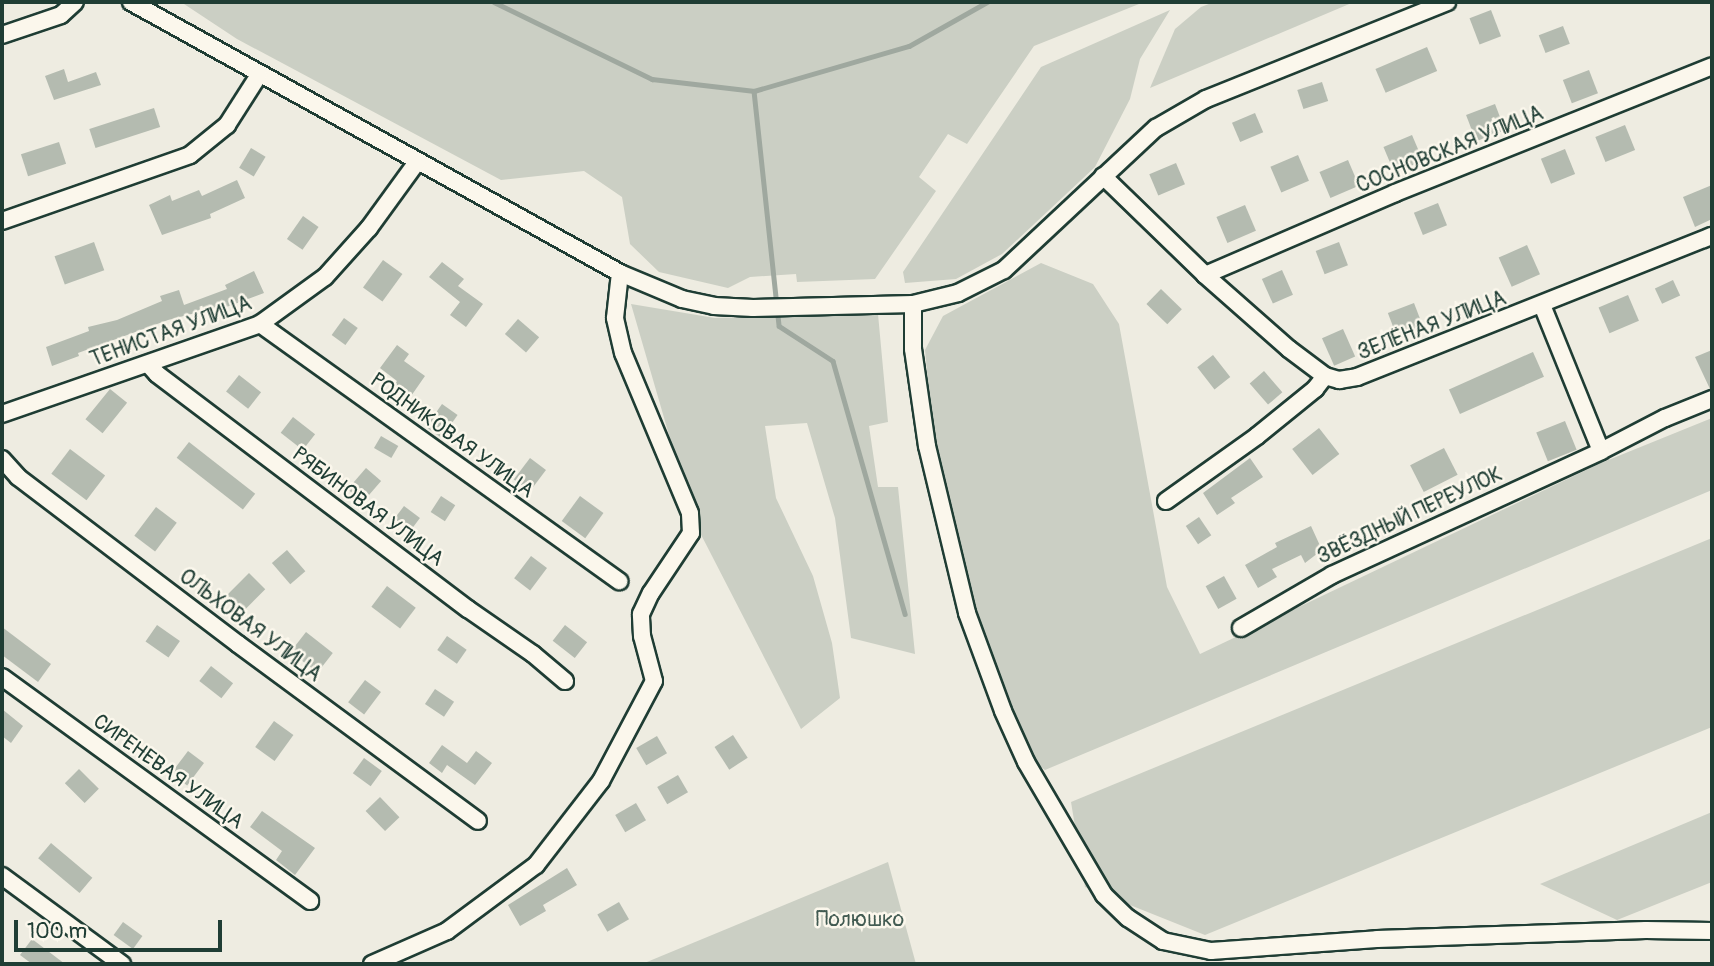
<!DOCTYPE html>
<meta charset="utf-8">
<style>
body{margin:0}
#map{position:relative;width:1714px;height:966px;overflow:hidden;background:#eeece1;font-family:Pangolin,sans-serif}
div>[style]{position:absolute}
[style*='--x']{left:calc(var(--x)*1px);top:calc(var(--y)*1px);width:calc(var(--w)*1px);rotate:calc(var(--a)*1deg)}
.green>*{inset:0;background:#cbcfc4}
.stream>*{height:4.5px;margin:-2.25px;padding:0 2.25px;transform-origin:2.25px;border-radius:2.25px;background:#9fa89f}
.building>*{inset:0;background:#b4bbb0;transform-origin:0 0}
.roads{filter:drop-shadow(2px 0 #1f3d34) drop-shadow(-2px 0 #1f3d34) drop-shadow(0 2px #1f3d34) drop-shadow(0 -2px #1f3d34)}
.minor>*{height:16px;margin:-8px;padding:0 8px;transform-origin:8px;border-radius:8px;background:#fbf7ec}
span{translate:-50% -50%;white-space:nowrap;text-align:center;line-height:1.15;-webkit-text-stroke:5px #fbf7ec;paint-order:stroke}
.street-label{font-size:21px;color:#1f3d34}
.park-label{font-size:21px;color:#415a51}
.frame{position:absolute;inset:0;border:4px solid #1f3d34;pointer-events:none}
.scale{position:absolute;left:14px;top:920px;width:208px;height:32px;box-sizing:border-box;border:4px solid #1f3d34;border-top:0;padding-left:9px;font-size:21px;line-height:24px;white-space:nowrap;color:#1f3d34;-webkit-text-stroke:5px #fbf7ec;paint-order:stroke}
</style>
<div id="map">
<div class="green">
<div style="clip-path:polygon(181px 2px,1144px 2px,1034px 46px,967px 144px,948px 134px,919px 177px,936px 191px,875px 279px,797px 282px,796px 274px,750px 277px,728px 288px,659px 272px,630px 244px,622px 197px,584px 171px,501px 180px,237px 39px)"></div>
<div style="clip-path:polygon(1214px 2px,1354px 2px,1150px 88px,1175px 29px,1201px 7px)"></div>
<div style="clip-path:polygon(1170px 10px,1140px 59px,1130px 99px,1095px 167px,1002px 254px,956px 279px,905px 283px,903px 272px,1041px 67px)"></div>
<div style="clip-path:polygon(1041px 263px,1093px 284px,1119px 324px,1167px 587px,1200px 654px,1601px 463px,1712px 418px,1712px 490px,1045px 770px,1024px 753px,969px 589px,933px 436px,925px 350px,943px 316px)"></div>
<div style="clip-path:polygon(631px 304px,715px 318px,878px 314px,888px 422px,869px 426px,878px 487px,898px 487px,915px 654px,851px 638px,835px 518px,807px 423px,765px 426px,776px 498px,813px 576px,832px 643px,840px 698px,801px 729px,694px 521px)"></div>
<div style="clip-path:polygon(1712px 538px,1712px 727px,1205px 935px,1085px 887px,1071px 802px)"></div>
<div style="clip-path:polygon(1712px 812px,1712px 882px,1617px 920px,1540px 884px)"></div>
<div style="clip-path:polygon(888px 862px,916px 964px,642px 964px)"></div>
</div>
<div class="stream">
<div style="--x:494;--y:2;--w:176;--a:26"></div>
<div style="--x:652;--y:79;--w:103;--a:6.7"></div>
<div style="--x:754;--y:91;--w:236;--a:83.9"></div>
<div style="--x:779;--y:326;--w:64;--a:32.9"></div>
<div style="--x:833;--y:361;--w:263;--a:74.1"></div>
<div style="--x:754;--y:91;--w:161;--a:-16.2"></div>
<div style="--x:909;--y:46;--w:90;--a:-29.4"></div>
</div>
<div class="building">
<div style="left:1491px;top:10px;width:28px;height:23px;rotate:69deg"></div>
<div style="left:1563px;top:26px;width:19px;height:26px;rotate:69deg"></div>
<div style="left:1427px;top:47px;width:26px;height:56px;rotate:67deg"></div>
<div style="clip-path:polygon(64px 69px,68px 82px,96px 72px,101px 85px,54px 100px,45px 76px)"></div>
<div style="left:1589px;top:70px;width:25px;height:28px;rotate:69deg"></div>
<div style="left:1322px;top:82px;width:20px;height:26px;rotate:72deg"></div>
<div style="left:1495px;top:104px;width:28px;height:31px;rotate:69deg"></div>
<div style="left:154px;top:108px;width:20px;height:68px;rotate:72deg"></div>
<div style="left:1255px;top:113px;width:21px;height:25px;rotate:67deg"></div>
<div style="left:1625px;top:125px;width:27px;height:32px;rotate:68deg"></div>
<div style="left:1412px;top:135px;width:28px;height:31px;rotate:67deg"></div>
<div style="left:59px;top:142px;width:23px;height:40px;rotate:72deg"></div>
<div style="left:251px;top:148px;width:17px;height:23px;rotate:31deg"></div>
<div style="left:1565px;top:149px;width:27px;height:26px;rotate:68deg"></div>
<div style="left:1298px;top:155px;width:28px;height:30px;rotate:67deg"></div>
<div style="left:1348px;top:160px;width:28px;height:31px;rotate:67deg"></div>
<div style="left:1176px;top:163px;width:23px;height:29px;rotate:67deg"></div>
<div style="clip-path:polygon(237px 180px,245px 198px,210px 214px,211px 218px,162px 235px,149px 205px,170px 195px,172px 201px,199px 190px,202px 196px)"></div>
<div style="clip-path:polygon(1712px 185px,1712px 219px,1695px 227px,1683px 197px)"></div>
<div style="left:1438px;top:203px;width:24px;height:26px;rotate:68deg"></div>
<div style="left:1245px;top:205px;width:28px;height:31px;rotate:67deg"></div>
<div style="left:303px;top:216px;width:19px;height:28px;rotate:35deg"></div>
<div style="left:94px;top:242px;width:30px;height:42px;rotate:70deg"></div>
<div style="left:1339px;top:242px;width:25px;height:25px;rotate:69deg"></div>
<div style="left:1527px;top:245px;width:32px;height:31px;rotate:66deg"></div>
<div style="left:383px;top:260px;width:24px;height:34px;rotate:36deg"></div>
<div style="clip-path:polygon(442px 262px,464px 279px,458px 286px,483px 304px,466px 327px,450px 315px,460px 302px,429px 277px)"></div>
<div style="left:1282px;top:270px;width:27px;height:22px;rotate:66deg"></div>
<div style="clip-path:polygon(254px 271px,264px 293px,205px 315px,203px 311px,168px 320px,78px 353px,79px 356px,52px 366px,46px 347px,89px 331px,88px 327px,117px 320px,162px 301px,160px 296px,179px 290px,184px 305px,227px 289px,225px 285px)"></div>
<div style="left:1673px;top:280px;width:17px;height:20px;rotate:65deg"></div>
<div style="left:1161px;top:289px;width:29px;height:21px;rotate:44deg"></div>
<div style="left:1628px;top:295px;width:28px;height:32px;rotate:67deg"></div>
<div style="left:1414px;top:303px;width:28px;height:28px;rotate:69deg"></div>
<div style="left:344px;top:318px;width:17px;height:21px;rotate:36deg"></div>
<div style="left:518px;top:319px;width:28px;height:20px;rotate:41deg"></div>
<div style="left:1343px;top:329px;width:30px;height:23px;rotate:66deg"></div>
<div style="clip-path:polygon(397px 345px,409px 354px,404px 361px,425px 376px,409px 399px,393px 387px,397px 381px,380px 368px)"></div>
<div style="clip-path:polygon(1712px 350px,1712px 389px,1710px 389px,1695px 357px)"></div>
<div style="left:1533px;top:352px;width:27px;height:92px;rotate:66deg"></div>
<div style="left:1213px;top:355px;width:28px;height:20px;rotate:52deg"></div>
<div style="left:1264px;top:371px;width:28px;height:19px;rotate:49deg"></div>
<div style="left:239px;top:375px;width:28px;height:21px;rotate:38deg"></div>
<div style="left:110px;top:389px;width:22px;height:39px;rotate:39deg"></div>
<div style="left:442px;top:404px;width:19px;height:28px;rotate:35deg"></div>
<div style="left:293px;top:417px;width:28px;height:20px;rotate:38deg"></div>
<div style="left:1565px;top:421px;width:31px;height:31px;rotate:68deg"></div>
<div style="left:1319px;top:428px;width:33px;height:34px;rotate:52deg"></div>
<div style="left:381px;top:436px;width:20px;height:14px;rotate:30deg"></div>
<div style="left:189px;top:442px;width:84px;height:20px;rotate:38deg"></div>
<div style="left:1444px;top:448px;width:30px;height:38px;rotate:63deg"></div>
<div style="left:70px;top:449px;width:44px;height:31px;rotate:37deg"></div>
<div style="left:530px;top:458px;width:20px;height:27px;rotate:37deg"></div>
<div style="clip-path:polygon(1250px 458px,1263px 477px,1231px 498px,1235px 503px,1217px 515px,1203px 493px)"></div>
<div style="left:366px;top:468px;width:20px;height:28px;rotate:41deg"></div>
<div style="left:441px;top:496px;width:17px;height:19px;rotate:33deg"></div>
<div style="left:580px;top:496px;width:29px;height:31px;rotate:36deg"></div>
<div style="left:404px;top:506px;width:20px;height:16px;rotate:37deg"></div>
<div style="left:156px;top:507px;width:26px;height:36px;rotate:37deg"></div>
<div style="left:1199px;top:517px;width:22px;height:16px;rotate:56deg"></div>
<div style="clip-path:polygon(1311px 526px,1322px 550px,1305px 563px,1301px 555px,1272px 569px,1277px 577px,1258px 588px,1245px 565px,1277px 547px,1275px 543px)"></div>
<div style="left:287px;top:550px;width:28px;height:20px;rotate:49deg"></div>
<div style="left:531px;top:556px;width:20px;height:28px;rotate:37deg"></div>
<div style="left:249px;top:573px;width:23px;height:32px;rotate:45deg"></div>
<div style="left:1224px;top:576px;width:26px;height:21px;rotate:61deg"></div>
<div style="left:387px;top:586px;width:36px;height:26px;rotate:37deg"></div>
<div style="left:157px;top:625px;width:28px;height:20px;rotate:35deg"></div>
<div style="left:565px;top:625px;width:28px;height:20px;rotate:38deg"></div>
<div style="clip-path:polygon(2px 627px,51px 664px,38px 682px,2px 655px)"></div>
<div style="left:306px;top:632px;width:34px;height:25px;rotate:38deg"></div>
<div style="left:447px;top:636px;width:24px;height:17px;rotate:35deg"></div>
<div style="left:211px;top:666px;width:28px;height:19px;rotate:38deg"></div>
<div style="left:365px;top:680px;width:20px;height:28px;rotate:37deg"></div>
<div style="left:435px;top:689px;width:23px;height:18px;rotate:34deg"></div>
<div style="clip-path:polygon(2px 709px,23px 726px,11px 743px,2px 736px)"></div>
<div style="left:274px;top:721px;width:24px;height:32px;rotate:36deg"></div>
<div style="left:733px;top:735px;width:27px;height:22px;rotate:57deg"></div>
<div style="left:657px;top:736px;width:20px;height:24px;rotate:60deg"></div>
<div style="clip-path:polygon(442px 745px,467px 763px,476px 751px,492px 763px,475px 785px,447px 765px,442px 773px,429px 763px)"></div>
<div style="left:188px;top:751px;width:20px;height:28px;rotate:37deg"></div>
<div style="left:364px;top:758px;width:22px;height:19px;rotate:36deg"></div>
<div style="left:79px;top:769px;width:28px;height:20px;rotate:45deg"></div>
<div style="left:678px;top:775px;width:20px;height:24px;rotate:60deg"></div>
<div style="left:380px;top:797px;width:28px;height:20px;rotate:46deg"></div>
<div style="left:636px;top:803px;width:20px;height:24px;rotate:60deg"></div>
<div style="clip-path:polygon(262px 811px,315px 848px,295px 875px,276px 860px,282px 851px,250px 827px)"></div>
<div style="left:51px;top:843px;width:54px;height:20px;rotate:40deg"></div>
<div style="clip-path:polygon(567px 868px,577px 885px,543px 905px,546px 911px,520px 926px,508px 905px)"></div>
<div style="left:619px;top:902px;width:20px;height:25px;rotate:60deg"></div>
<div style="left:123px;top:922px;width:24px;height:16px;rotate:36deg"></div>
<div style="clip-path:polygon(32px 939px,65px 964px,32px 964px,20px 955px)"></div>
</div>
<div class="roads">
<div class="minor">
<div style="--x:131;--y:2;--w:559;--a:28.99"></div>
<div style="--x:620;--y:273;--w:67;--a:22.8"></div>
<div style="--x:682;--y:299;--w:33;--a:12"></div>
<div style="--x:714;--y:306;--w:39;--a:3"></div>
<div style="--x:753;--y:308;--w:160;--a:-1.4"></div>
<div style="--x:913;--y:304;--w:46;--a:-13.7"></div>
<div style="--x:958;--y:293;--w:51;--a:-26.6"></div>
<div style="--x:1004;--y:270;--w:208;--a:-43.1"></div>
<div style="--x:1156;--y:128;--w:58;--a:-30.1"></div>
<div style="--x:1206;--y:99;--w:260;--a:-21.9"></div>
<div style="--x:2;--y:35;--w:62;--a:-18.7"></div>
<div style="--x:61;--y:15;--w:19;--a:-43"></div>
<div style="--x:1103;--y:176;--w:142;--a:44.1"></div>
<div style="--x:1205;--y:275;--w:112;--a:41.4"></div>
<div style="--x:1289;--y:349;--w:45;--a:36.9"></div>
<div style="--x:1325;--y:376;--w:15;--a:16"></div>
<div style="--x:1339;--y:380;--w:18;--a:-9"></div>
<div style="--x:1357;--y:377;--w:382;--a:-21.7"></div>
<div style="--x:2;--y:221;--w:199;--a:-19.3"></div>
<div style="--x:190;--y:155;--w:48;--a:-39"></div>
<div style="--x:227;--y:125;--w:59;--a:-57.4"></div>
<div style="--x:1205;--y:275;--w:207;--a:-23.3"></div>
<div style="--x:1395;--y:193;--w:341;--a:-21.8"></div>
<div style="--x:913;--y:304;--w:45;--a:90"></div>
<div style="--x:913;--y:349;--w:98;--a:81.8"></div>
<div style="--x:927;--y:446;--w:172;--a:76.5"></div>
<div style="--x:967;--y:613;--w:104;--a:69.8"></div>
<div style="--x:1003;--y:711;--w:56;--a:65.7"></div>
<div style="--x:1026;--y:762;--w:154;--a:59.6"></div>
<div style="--x:1104;--y:895;--w:33;--a:44"></div>
<div style="--x:1128;--y:918;--w:42;--a:33.3"></div>
<div style="--x:1163;--y:941;--w:49;--a:11.8"></div>
<div style="--x:1211;--y:951;--w:166;--a:-4.1"></div>
<div style="--x:1377;--y:939;--w:269;--a:-1.9"></div>
<div style="--x:1646;--y:930;--w:66;--a:0.9"></div>
<div style="--x:1542;--y:305;--w:157;--a:68"></div>
<div style="--x:1601;--y:451;--w:72;--a:-27.3"></div>
<div style="--x:1665;--y:418;--w:51;--a:-22"></div>
<div style="--x:260;--y:324;--w:442;--a:35.6"></div>
<div style="--x:148;--y:364;--w:13;--a:48"></div>
<div style="--x:157;--y:374;--w:390;--a:37.1"></div>
<div style="--x:468;--y:609;--w:79;--a:34.7"></div>
<div style="--x:533;--y:654;--w:42;--a:40.2"></div>
<div style="--x:2;--y:414;--w:273;--a:-19.2"></div>
<div style="--x:260;--y:324;--w:80;--a:-35.9"></div>
<div style="--x:325;--y:277;--w:66;--a:-48.1"></div>
<div style="--x:369;--y:228;--w:82;--a:-54"></div>
<div style="--x:2;--y:459;--w:24;--a:48"></div>
<div style="--x:18;--y:477;--w:276;--a:37.2"></div>
<div style="--x:238;--y:644;--w:298;--a:36.4"></div>
<div style="--x:1166;--y:501;--w:112;--a:-35.5"></div>
<div style="--x:1257;--y:436;--w:75;--a:-39"></div>
<div style="--x:1315;--y:389;--w:16;--a:-52"></div>
<div style="--x:1241;--y:628;--w:105;--a:-30.2"></div>
<div style="--x:1332;--y:575;--w:296;--a:-24.7"></div>
<div style="--x:2;--y:677;--w:381;--a:36"></div>
<div style="--x:2;--y:876;--w:149;--a:36.3"></div>
<div style="--x:372;--y:964;--w:82;--a:-23.7"></div>
<div style="--x:447;--y:931;--w:111;--a:-36.6"></div>
<div style="--x:536;--y:865;--w:106;--a:-52.3"></div>
<div style="--x:601;--y:781;--w:113;--a:-62.1"></div>
<div style="--x:654;--y:681;--w:47;--a:-104.9"></div>
<div style="--x:642;--y:636;--w:22;--a:-93"></div>
<div style="--x:641;--y:614;--w:23;--a:-65"></div>
<div style="--x:651;--y:593;--w:72;--a:-56.3"></div>
<div style="--x:691;--y:533;--w:20;--a:-93"></div>
<div style="--x:690;--y:513;--w:173;--a:-112.7"></div>
<div style="--x:623;--y:353;--w:36;--a:-103"></div>
<div style="--x:615;--y:318;--w:45;--a:-83.7"></div>
</div>
</div>
<div class="street-label">
<span style="left:1450px;top:150px;rotate:-22deg">СОСНОВСКАЯ УЛИЦА</span>
<span style="left:1432px;top:326px;rotate:-21deg">ЗЕЛЁНАЯ УЛИЦА</span>
<span style="left:171px;top:332px;rotate:-20deg">ТЕНИСТАЯ УЛИЦА</span>
<span style="left:452px;top:436px;rotate:36deg">РОДНИКОВАЯ УЛИЦА</span>
<span style="left:368px;top:507px;rotate:37deg">РЯБИНОВАЯ УЛИЦА</span>
<span style="left:1410px;top:516px;rotate:-25deg">ЗВЁЗДНЫЙ ПЕРЕУЛОК</span>
<span style="left:250px;top:626px;rotate:37deg">ОЛЬХОВАЯ УЛИЦА</span>
<span style="left:168px;top:772px;rotate:36deg">СИРЕНЕВАЯ УЛИЦА</span>
</div>
<div class="park-label">
<span style="left:860px;top:920px">Полюшко</span>
</div>
<div class="frame"></div>
<div class="scale">100 m</div>
</div>
